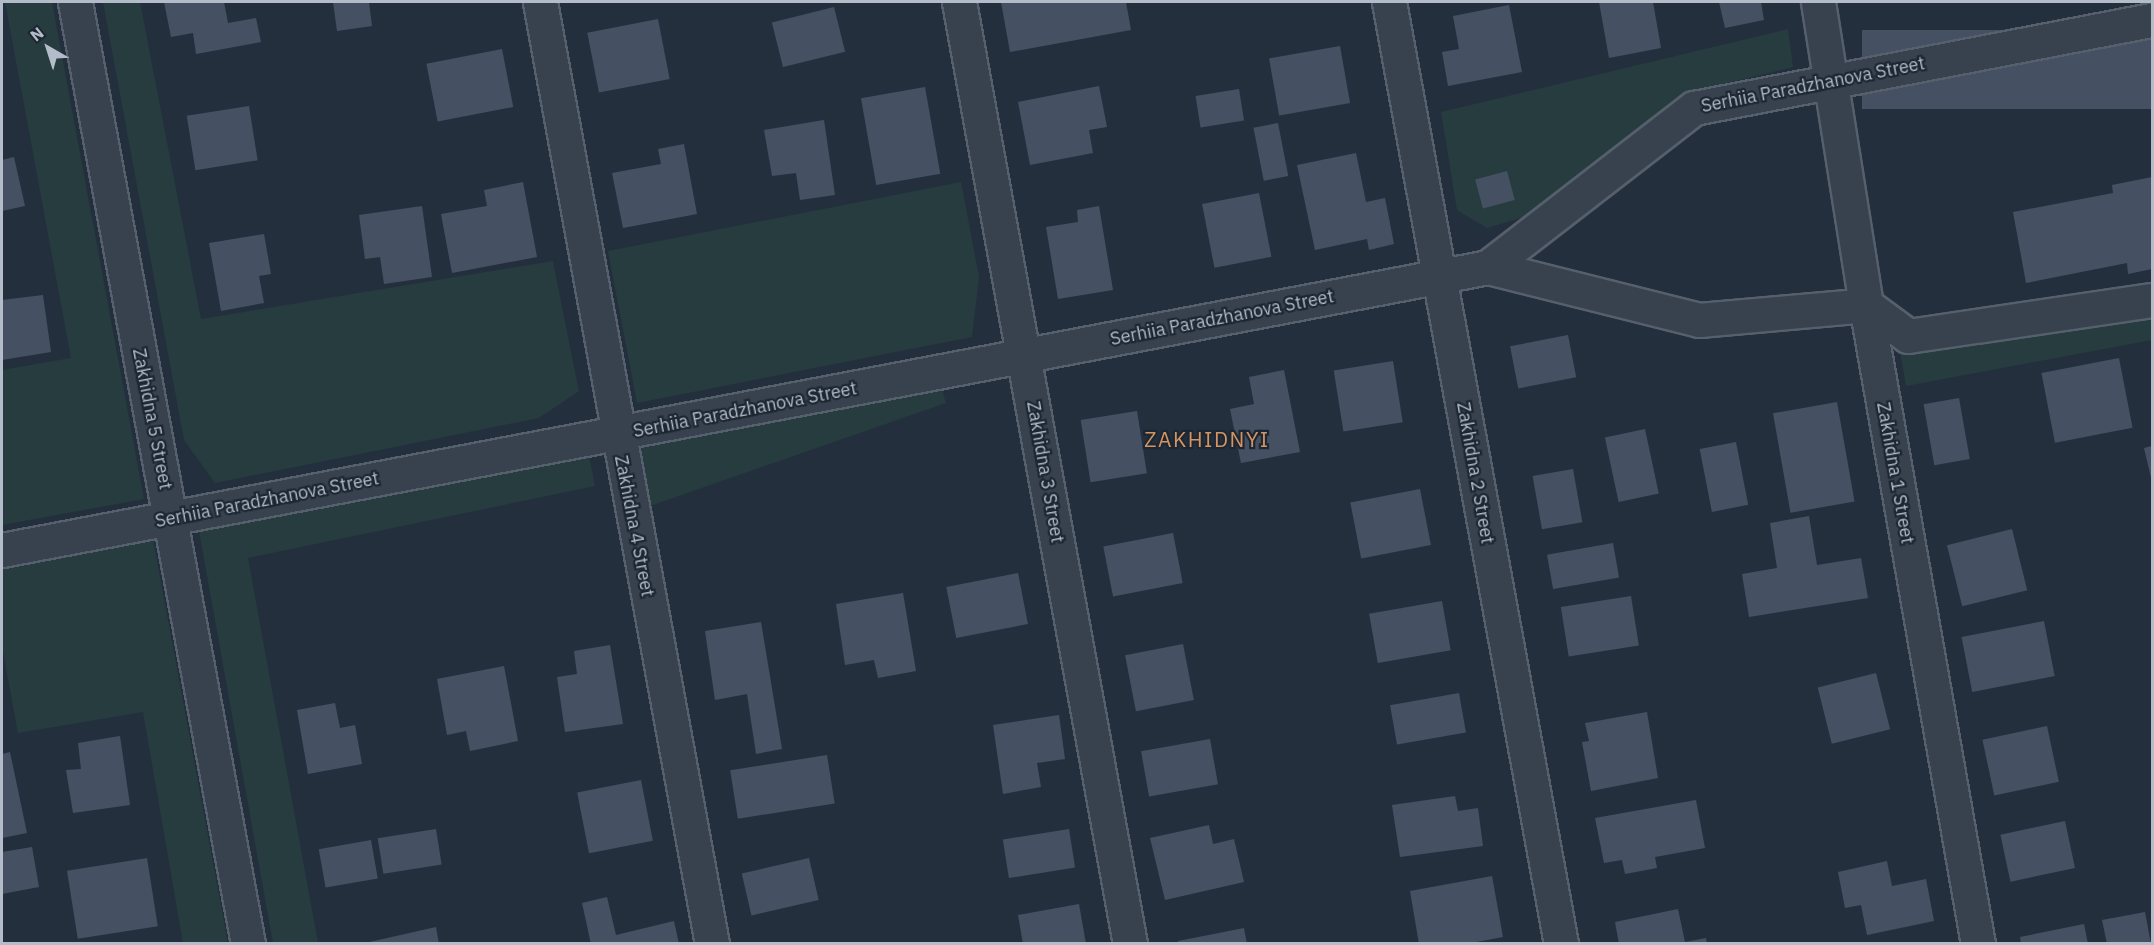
<!DOCTYPE html>
<style>
body{margin:0}
#map{position:relative;width:2154px;height:945px;overflow:hidden;background:#242f3e;font-family:"IBM Plex Sans",sans-serif}
div>[style]{position:absolute}
[style*='--x']{left:calc(var(--x)*1px);top:calc(var(--y)*1px);width:calc(var(--w)*1px);rotate:calc(var(--a)*1deg)}
.green>*{inset:0;background:#263c3f}
.building>*{inset:0;background:#455162;transform-origin:0 0}
.roads{filter:drop-shadow(2px 0 #565f6c) drop-shadow(-2px 0 #565f6c) drop-shadow(0 2px #565f6c) drop-shadow(0 -2px #565f6c)}
.minor>*{height:33px;margin:-16.5px;padding:0 16.5px;transform-origin:16.5px;border-radius:16.5px;background:#38414e}
span{translate:-50% -50%;white-space:nowrap;text-align:center;line-height:1.15;-webkit-text-stroke:4.5px #1d2633;paint-order:stroke}
.street-label{font-size:18px;color:#b4bcc9}
.quarter-label{font-size:21px;color:#d59563;letter-spacing:1.5px}
.frame{position:absolute;inset:0;border:3px solid #b4bcc9;pointer-events:none}
.north{position:absolute;left:18px;top:18px;width:60px;height:60px;-webkit-text-stroke:4px #1d2633;paint-order:stroke;rotate:321deg;font-size:16px;font-weight:700;line-height:24px;text-align:center;color:#b4bcc9}
.north::after{content:'';display:block;margin:auto;width:21px;height:27px;background:#b4bcc9;clip-path:polygon(50% 0,100% 100%,50% 72%,0 100%)}
</style>
<div id="map">
<div class="green">
<div style="clip-path:polygon(5px 2px,52px 2px,144px 499px,2px 525px,2px 370px,71px 358px)"></div>
<div style="clip-path:polygon(103px 2px,140px 2px,201px 319px,553px 261px,579px 391px,539px 418px,215px 483px,184px 440px)"></div>
<div style="clip-path:polygon(1788px 29px,1793px 67px,1703px 89px,1557px 207px,1487px 228px,1457px 210px,1441px 112px)"></div>
<div style="clip-path:polygon(961px 182px,979px 277px,972px 337px,637px 403px,608px 251px)"></div>
<div style="clip-path:polygon(2152px 307px,2152px 340px,1906px 386px,1899px 346px)"></div>
<div style="clip-path:polygon(941px 386px,946px 403px,650px 506px,636px 448px)"></div>
<div style="clip-path:polygon(589px 456px,595px 486px,248px 558px,318px 943px,273px 943px,199px 531px)"></div>
<div style="clip-path:polygon(153px 539px,228px 943px,183px 943px,143px 712px,18px 733px,2px 646px,2px 568px)"></div>
</div>
<div class="building">
<div style="clip-path:polygon(164px 2px,224px 2px,228px 23px,256px 18px,261px 42px,196px 54px,193px 33px,171px 37px)"></div>
<div style="clip-path:polygon(333px 2px,369px 2px,372px 26px,337px 31px)"></div>
<div style="clip-path:polygon(1001px 2px,1126px 2px,1131px 30px,1010px 52px)"></div>
<div style="clip-path:polygon(1599px 2px,1653px 2px,1661px 48px,1609px 58px)"></div>
<div style="clip-path:polygon(1719px 2px,1761px 2px,1764px 20px,1725px 28px)"></div>
<div style="clip-path:polygon(1509px 5px,1522px 72px,1448px 86px,1442px 52px,1459px 49px,1453px 16px)"></div>
<div style="left:834px;top:7px;width:46px;height:64px;rotate:76deg"></div>
<div style="left:658px;top:19px;width:61px;height:72px;rotate:79deg"></div>
<div style="left:2152px;top:30px;width:79px;height:290px;rotate:90deg"></div>
<div style="left:1340px;top:46px;width:58px;height:72px;rotate:80deg"></div>
<div style="left:502px;top:49px;width:59px;height:77px;rotate:79deg"></div>
<div style="clip-path:polygon(1099px 86px,1107px 127px,1089px 130px,1093px 153px,1030px 165px,1018px 102px)"></div>
<div style="left:925px;top:87px;width:88px;height:65px;rotate:80deg"></div>
<div style="left:1239px;top:89px;width:32px;height:44px;rotate:81deg"></div>
<div style="left:249px;top:106px;width:55px;height:63px;rotate:81deg"></div>
<div style="clip-path:polygon(824px 120px,835px 195px,800px 200px,796px 173px,772px 176px,764px 130px)"></div>
<div style="left:1278px;top:123px;width:54px;height:25px;rotate:79deg"></div>
<div style="clip-path:polygon(684px 144px,697px 214px,623px 228px,612px 173px,661px 164px,658px 149px)"></div>
<div style="clip-path:polygon(1356px 153px,1366px 202px,1385px 198px,1394px 244px,1369px 250px,1367px 239px,1315px 250px,1297px 165px)"></div>
<div style="clip-path:polygon(14px 157px,25px 206px,2px 211px,2px 160px)"></div>
<div style="left:1507px;top:171px;width:30px;height:33px;rotate:75deg"></div>
<div style="clip-path:polygon(2152px 177px,2152px 269px,2128px 274px,2127px 263px,2026px 283px,2013px 212px,2113px 193px,2112px 185px)"></div>
<div style="clip-path:polygon(523px 182px,537px 257px,452px 273px,441px 214px,487px 206px,484px 190px)"></div>
<div style="left:1259px;top:193px;width:65px;height:58px;rotate:79deg"></div>
<div style="clip-path:polygon(422px 206px,432px 277px,384px 284px,380px 257px,365px 259px,359px 215px)"></div>
<div style="clip-path:polygon(1099px 206px,1113px 290px,1058px 299px,1046px 227px,1078px 222px,1077px 210px)"></div>
<div style="clip-path:polygon(264px 234px,271px 274px,259px 276px,264px 303px,221px 311px,209px 243px)"></div>
<div style="clip-path:polygon(43px 295px,51px 352px,2px 360px,2px 300px)"></div>
<div style="left:1568px;top:335px;width:43px;height:59px;rotate:79deg"></div>
<div style="left:2119px;top:358px;width:71px;height:79px;rotate:79deg"></div>
<div style="left:1393px;top:361px;width:62px;height:60px;rotate:81deg"></div>
<div style="clip-path:polygon(1284px 370px,1300px 452px,1241px 463px,1230px 409px,1254px 404px,1249px 377px)"></div>
<div style="left:1959px;top:398px;width:62px;height:36px;rotate:80deg"></div>
<div style="left:1837px;top:402px;width:101px;height:65px;rotate:80deg"></div>
<div style="left:1137px;top:411px;width:63px;height:57px;rotate:81deg"></div>
<div style="left:1645px;top:429px;width:66px;height:41px;rotate:78deg"></div>
<div style="left:1736px;top:442px;width:64px;height:37px;rotate:79deg"></div>
<div style="clip-path:polygon(2152px 446px,2152px 482px,2144px 448px)"></div>
<div style="left:1573px;top:469px;width:54px;height:41px;rotate:80deg"></div>
<div style="left:1420px;top:489px;width:57px;height:71px;rotate:79deg"></div>
<div style="clip-path:polygon(1809px 516px,1817px 565px,1861px 558px,1868px 598px,1749px 617px,1742px 574px,1777px 568px,1770px 523px)"></div>
<div style="left:2012px;top:529px;width:63px;height:67px;rotate:76deg"></div>
<div style="left:1173px;top:533px;width:51px;height:71px;rotate:79deg"></div>
<div style="left:1613px;top:543px;width:35px;height:67px;rotate:80deg"></div>
<div style="left:1018px;top:573px;width:52px;height:73px;rotate:79deg"></div>
<div style="clip-path:polygon(903px 593px,916px 671px,878px 678px,874px 660px,845px 665px,836px 604px)"></div>
<div style="left:1631px;top:596px;width:50px;height:71px;rotate:81deg"></div>
<div style="left:1442px;top:601px;width:50px;height:74px;rotate:80deg"></div>
<div style="left:2044px;top:621px;width:56px;height:84px;rotate:79deg"></div>
<div style="clip-path:polygon(761px 622px,782px 749px,756px 754px,747px 694px,715px 700px,705px 631px)"></div>
<div style="left:1183px;top:644px;width:57px;height:59px;rotate:79deg"></div>
<div style="clip-path:polygon(610px 645px,623px 724px,565px 732px,557px 677px,577px 674px,574px 651px)"></div>
<div style="clip-path:polygon(504px 666px,518px 741px,470px 751px,466px 731px,447px 735px,437px 679px)"></div>
<div style="left:1876px;top:673px;width:58px;height:60px;rotate:76deg"></div>
<div style="left:1459px;top:693px;width:40px;height:70px;rotate:80deg"></div>
<div style="clip-path:polygon(335px 703px,340px 728px,355px 725px,362px 764px,308px 774px,297px 710px)"></div>
<div style="clip-path:polygon(1647px 712px,1658px 778px,1591px 791px,1582px 742px,1589px 741px,1585px 723px)"></div>
<div style="clip-path:polygon(1059px 715px,1065px 759px,1037px 763px,1041px 787px,1003px 794px,993px 725px)"></div>
<div style="left:2047px;top:726px;width:57px;height:66px;rotate:78deg"></div>
<div style="clip-path:polygon(120px 736px,130px 805px,73px 813px,66px 770px,81px 769px,78px 743px)"></div>
<div style="left:1210px;top:739px;width:46px;height:70px;rotate:80deg"></div>
<div style="clip-path:polygon(10px 752px,27px 833px,2px 838px,2px 754px)"></div>
<div style="left:827px;top:755px;width:49px;height:98px;rotate:81deg"></div>
<div style="left:641px;top:780px;width:62px;height:65px;rotate:79deg"></div>
<div style="clip-path:polygon(1455px 796px,1458px 811px,1478px 808px,1483px 846px,1400px 857px,1392px 805px)"></div>
<div style="clip-path:polygon(1696px 800px,1705px 848px,1655px 857px,1657px 868px,1625px 874px,1622px 860px,1604px 863px,1595px 818px)"></div>
<div style="left:2065px;top:821px;width:48px;height:66px;rotate:78deg"></div>
<div style="clip-path:polygon(1209px 825px,1213px 844px,1234px 839px,1244px 882px,1165px 900px,1150px 838px)"></div>
<div style="left:436px;top:829px;width:36px;height:59px;rotate:81deg"></div>
<div style="left:1069px;top:829px;width:39px;height:67px;rotate:81deg"></div>
<div style="left:371px;top:840px;width:39px;height:53px;rotate:80deg"></div>
<div style="clip-path:polygon(32px 847px,39px 887px,2px 894px,2px 852px)"></div>
<div style="left:147px;top:858px;width:69px;height:81px;rotate:81deg"></div>
<div style="left:809px;top:858px;width:43px;height:69px;rotate:77deg"></div>
<div style="clip-path:polygon(1887px 861px,1892px 886px,1926px 879px,1934px 921px,1867px 935px,1861px 905px,1845px 908px,1838px 872px)"></div>
<div style="clip-path:polygon(1492px 876px,1503px 937px,1466px 944px,1419px 944px,1410px 891px)"></div>
<div style="clip-path:polygon(607px 897px,616px 935px,674px 921px,679px 944px,591px 944px,582px 903px)"></div>
<div style="clip-path:polygon(1079px 904px,1086px 944px,1023px 944px,1018px 915px)"></div>
<div style="clip-path:polygon(1678px 909px,1685px 942px,1706px 938px,1707px 944px,1619px 944px,1615px 922px)"></div>
<div style="clip-path:polygon(2145px 912px,2151px 944px,2107px 944px,2102px 920px)"></div>
<div style="clip-path:polygon(2084px 924px,2088px 944px,2021px 944px,2020px 937px)"></div>
<div style="clip-path:polygon(436px 927px,439px 944px,366px 944px,365px 943px)"></div>
<div style="clip-path:polygon(1244px 928px,1247px 944px,1178px 944px,1178px 941px)"></div>
</div>
<div class="roads">
<div class="minor">
<div style="--x:75;--y:2;--w:958;--a:79.59"></div>
<div style="--x:540;--y:2;--w:958;--a:79.65"></div>
<div style="--x:959;--y:2;--w:957;--a:79.71"></div>
<div style="--x:1389;--y:2;--w:958;--a:79.65"></div>
<div style="--x:1818;--y:2;--w:307;--a:81"></div>
<div style="--x:1866;--y:305;--w:649;--a:80.06"></div>
<div style="--x:1488;--y:267;--w:260;--a:-37.7"></div>
<div style="--x:1694;--y:108;--w:466;--a:-10.9"></div>
<div style="--x:2;--y:550;--w:1513;--a:-10.78"></div>
<div style="--x:1488;--y:267;--w:218;--a:14.1"></div>
<div style="--x:1699;--y:320;--w:168;--a:-5.1"></div>
<div style="--x:1866;--y:305;--w:52;--a:36.4"></div>
<div style="--x:1908;--y:336;--w:247;--a:-8.4"></div>
</div>
</div>
<div class="street-label">
<span style="left:1813px;top:85px;rotate:-11deg">Serhiia Paradzhanova Street</span>
<span style="left:1222px;top:318px;rotate:-11deg">Serhiia Paradzhanova Street</span>
<span style="left:745px;top:410px;rotate:-11deg">Serhiia Paradzhanova Street</span>
<span style="left:152px;top:419px;rotate:79deg">Zakhidna 5 Street</span>
<span style="left:1045px;top:472px;rotate:80deg">Zakhidna 3 Street</span>
<span style="left:1475px;top:473px;rotate:80deg">Zakhidna 2 Street</span>
<span style="left:1895px;top:473px;rotate:80deg">Zakhidna 1 Street</span>
<span style="left:267px;top:500px;rotate:-11deg">Serhiia Paradzhanova Street</span>
<span style="left:634px;top:526px;rotate:79deg">Zakhidna 4 Street</span>
</div>
<div class="quarter-label">
<span style="left:1207px;top:439px">ZAKHIDNYI</span>
</div>
<div class="frame"></div>
<div class="north">N</div>
</div>
